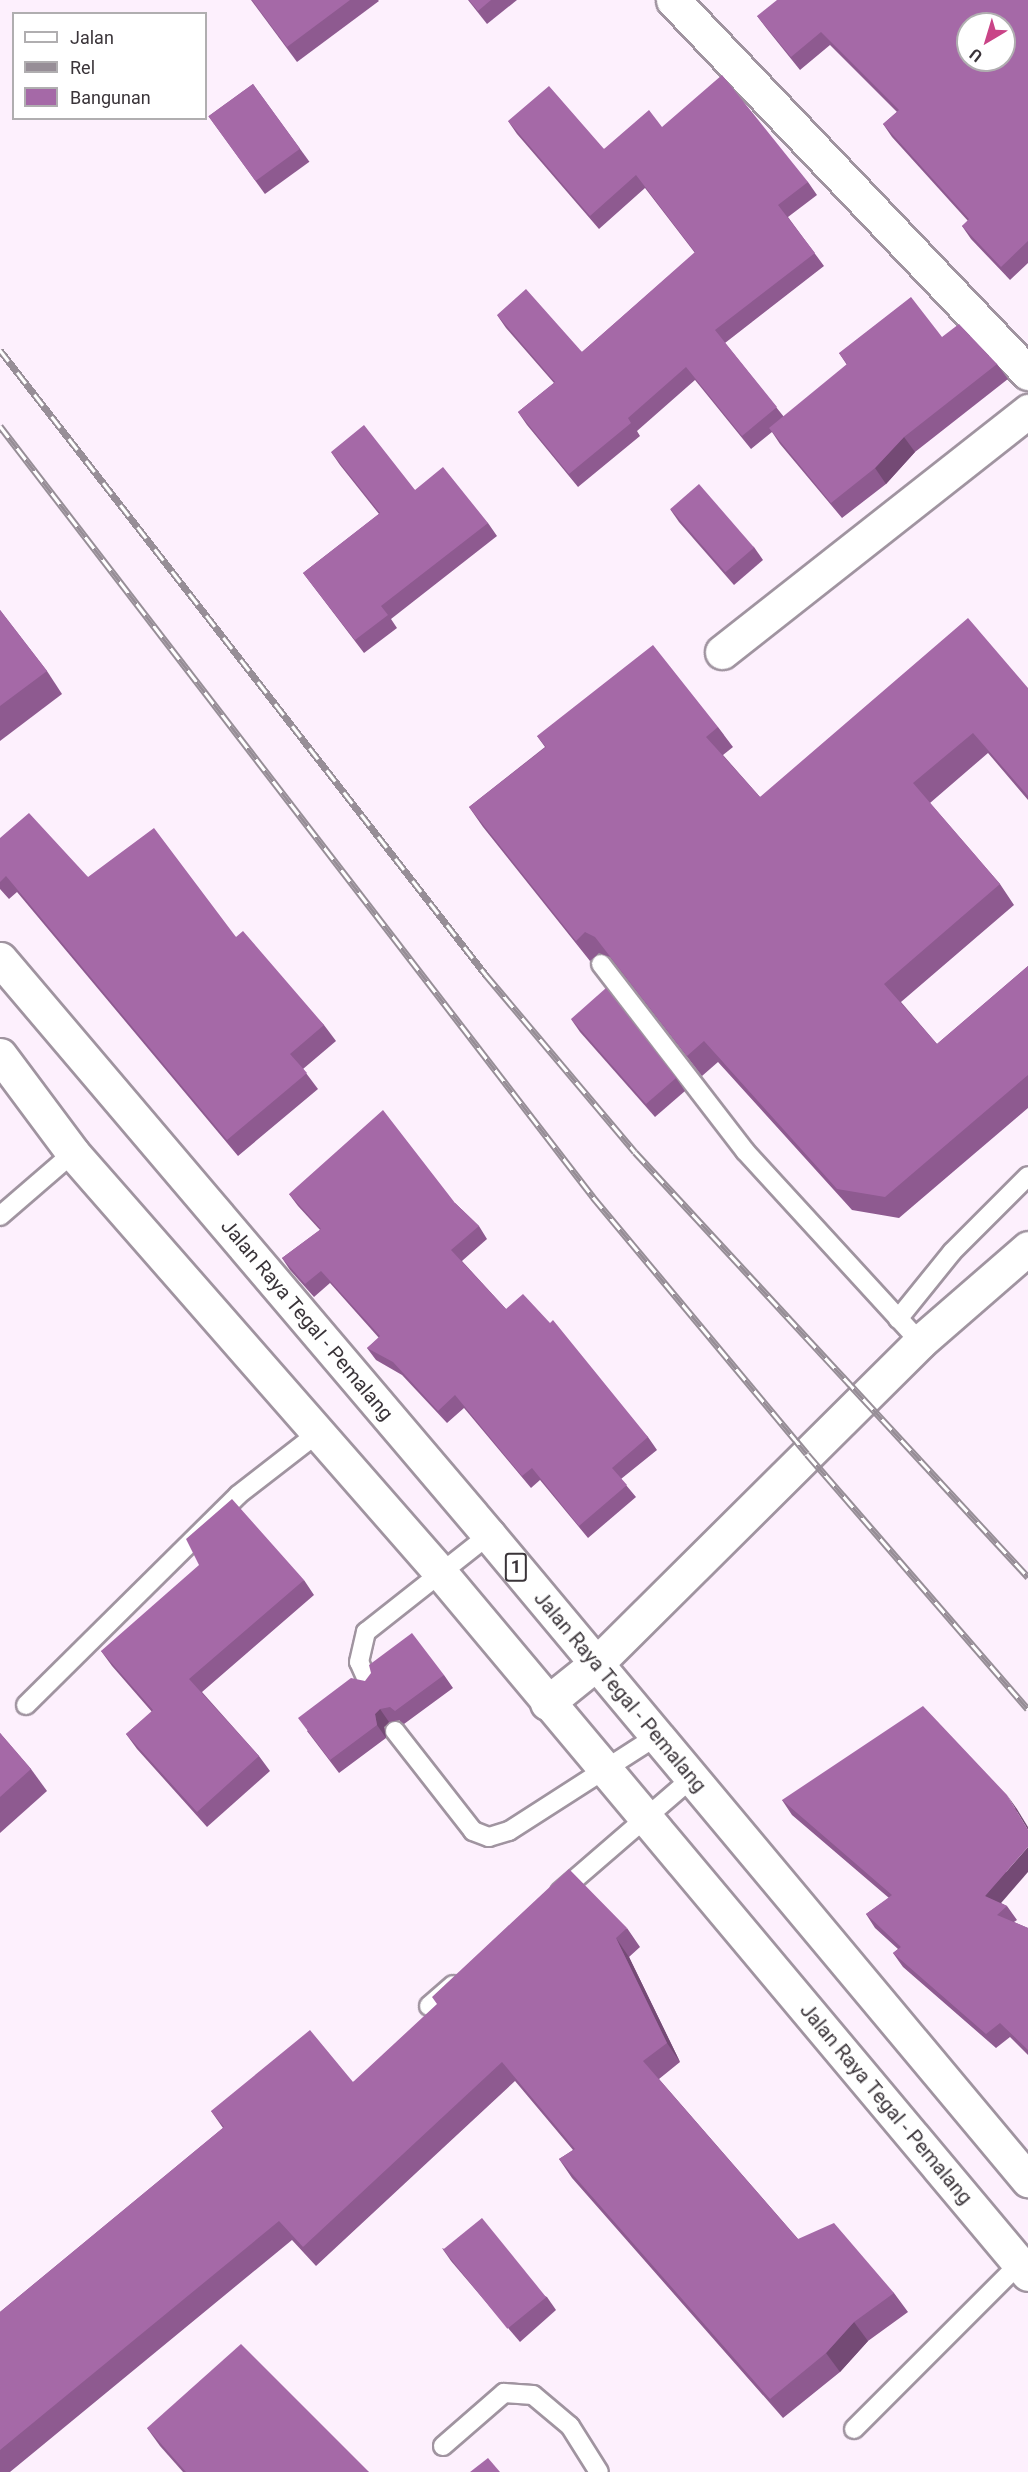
<!DOCTYPE html>
<style>
body{margin:0}
#map{position:relative;width:1028px;height:2472px;overflow:hidden;background:#fdf0fd;font-family:Roboto,sans-serif}
div>[style]{position:absolute}
[style*='--x']{left:calc(var(--x)*1px);top:calc(var(--y)*1px);width:calc(var(--w)*1px);rotate:calc(var(--a)*1deg)}
.roads{filter:drop-shadow(2px 0 #a094a0) drop-shadow(-2px 0 #a094a0) drop-shadow(0 2px #a094a0) drop-shadow(0 -2px #a094a0)}
.service>*{height:18px;margin:-9px;padding:0 9px;transform-origin:9px;border-radius:9px;background:#fff}
.minor>*{height:33px;margin:-16.5px;padding:0 16.5px;transform-origin:16.5px;border-radius:16.5px;background:#fff}
.secondary>*{height:33px;margin:-16.5px;padding:0 16.5px;transform-origin:16.5px;border-radius:16.5px;background:#fff}
.trunk>*{height:33px;margin:-16.5px;padding:0 16.5px;transform-origin:16.5px;border-radius:16.5px;background:#fff}
.rail>*{height:7px;margin-top:-3.5px;transform-origin:0;background:repeating-linear-gradient(90deg,#fff 0 14px,#978e97 0 28px);box-sizing:border-box;border-block:2px solid #978e97}
.wall>*{inset:0;background:#8e5a90;transform-origin:0 0}
.shaded-wall>*{inset:0;background:#744a75}
.building>*{inset:0;background:#a569a7;transform-origin:0 0}
span{translate:-50% -50%;white-space:nowrap;text-align:center;line-height:1.15;-webkit-text-stroke:6px #fff;paint-order:stroke}
.shield-label span{padding:2px 4px;background:#fff;border:2px solid;border-radius:4px;-webkit-text-stroke-width:0}
.shield-label{font-size:18px;color:#3a3439;font-weight:700}
.street-label{font-size:20px;color:#3a3439}
.legend{position:absolute;left:12px;top:12px;width:195px;height:108px;box-sizing:border-box;background:#fff;border:2px solid #b0aeb0;margin:0;padding:8px 10px;list-style:none;font-size:18px;color:#3a3439}
.legend li{display:flex;align-items:center;gap:12px;height:30px}
.legend b{width:30px;border:2px solid #b0aeb0}
.north{position:absolute;left:956px;top:12px;width:60px;height:60px;box-sizing:border-box;background:#fff;border:2px solid #b0aeb0;border-radius:50%;rotate:218deg;font-size:16px;font-weight:700;line-height:24px;text-align:center;color:#3a3439}
.north::after{content:'';display:block;margin:auto;width:21px;height:27px;background:#c94487;clip-path:polygon(50% 0,100% 100%,50% 72%,0 100%)}
</style>
<div id="map">
<div class="roads">
<div class="service">
<div style="--x:601;--y:964;--w:236;--a:52.4"></div>
<div style="--x:745;--y:1151;--w:259;--a:47.5"></div>
<div style="--x:0;--y:1216;--w:96;--a:-40.8"></div>
<div style="--x:898;--y:1319;--w:86;--a:-51.1"></div>
<div style="--x:952;--y:1252;--w:107;--a:-45"></div>
<div style="--x:369;--y:1684;--w:24;--a:-114"></div>
<div style="--x:359;--y:1662;--w:31;--a:-77"></div>
<div style="--x:366;--y:1632;--w:157;--a:-38.3"></div>
<div style="--x:26;--y:1705;--w:298;--a:-44.7"></div>
<div style="--x:238;--y:1495;--w:101;--a:-37.8"></div>
<div style="--x:395;--y:1731;--w:127;--a:52"></div>
<div style="--x:473;--y:1831;--w:17;--a:21"></div>
<div style="--x:489;--y:1837;--w:21;--a:-17"></div>
<div style="--x:509;--y:1831;--w:176;--a:-32.7"></div>
<div style="--x:560;--y:1892;--w:174;--a:-40.8"></div>
<div style="--x:429;--y:2006;--w:32;--a:-41"></div>
<div style="--x:854;--y:2429;--w:233;--a:-45"></div>
<div style="--x:443;--y:2446;--w:81;--a:-41"></div>
<div style="--x:504;--y:2393;--w:29;--a:4"></div>
<div style="--x:533;--y:2395;--w:48;--a:40"></div>
<div style="--x:570;--y:2426;--w:54;--a:57.8"></div>
</div>
<div class="minor">
<div style="--x:673;--y:0;--w:515;--a:46.42"></div>
<div style="--x:722;--y:652;--w:390;--a:-38.2"></div>
</div>
<div class="secondary">
<div style="--x:547;--y:1703;--w:64;--a:-38.7"></div>
<div style="--x:597;--y:1663;--w:455;--a:-44.8"></div>
<div style="--x:920;--y:1342;--w:143;--a:-41"></div>
</div>
<div class="trunk">
<div style="--x:0;--y:959;--w:756;--a:49.67"></div>
<div style="--x:489;--y:1535;--w:841;--a:50.12"></div>
<div style="--x:0;--y:1055;--w:122;--a:53.3"></div>
<div style="--x:73;--y:1153;--w:556;--a:48.79"></div>
<div style="--x:439;--y:1571;--w:917;--a:50.04"></div>
</div>
</div>
<div class="rail">
<div style="--x:0;--y:350;--w:792;--a:52.13"></div>
<div style="--x:486;--y:975;--w:231;--a:49.9"></div>
<div style="--x:635;--y:1152;--w:579;--a:47.24"></div>
<div style="--x:0;--y:426;--w:973;--a:52.43"></div>
<div style="--x:593;--y:1197;--w:334;--a:50.2"></div>
<div style="--x:807;--y:1454;--w:337;--a:49.1"></div>
</div>
<div class="wall">
<div style="clip-path:polygon(251px 0,378px 0,379px 1px,297px 62px)"></div>
<div style="clip-path:polygon(468px 0,517px 0,487px 24px)"></div>
<div style="clip-path:polygon(1028px 0,1028px 263px,1010px 280px,971px 239px,962px 226px,968px 221px,892px 137px,883px 124px,897px 112px,830px 45px,800px 70px,767px 29px,757px 16px)"></div>
<div style="left:253px;top:84px;width:96px;height:55px;rotate:54deg"></div>
<div style="clip-path:polygon(508px 121px,604px 149px,662px 127px,808px 182px,817px 195px,788px 217px,824px 266px,725px 343px,784px 417px,847px 365px,839px 353px,942px 337px,997px 364px,1008px 379px,915px 452px,886px 484px,842px 518px,780px 444px,772px 432px,751px 449px,695px 380px,637px 431px,640px 436px,578px 487px,527px 425px,518px 412px,554px 383px,506px 328px,497px 315px,582px 352px,695px 253px,645px 188px,599px 229px,517px 134px)"></div>
<div style="clip-path:polygon(331px 452px,488px 523px,497px 536px,391px 619px,397px 628px,364px 653px,303px 573px,379px 514px,340px 465px)"></div>
<div style="clip-path:polygon(670px 509px,754px 547px,763px 560px,734px 585px,679px 522px)"></div>
<div style="clip-path:polygon(0 610px,47px 671px,62px 694px,0 741px)"></div>
<div style="clip-path:polygon(1028px 688px,1028px 800px,988px 753px,930px 803px,1000px 884px,1014px 905px,901px 1002px,937px 1044px,1028px 966px,1028px 1108px,899px 1218px,852px 1210px,718px 1062px,702px 1076px,610px 957px,599px 953px,590px 961px,483px 827px,469px 807px,545px 747px,537px 736px,718px 727px,733px 747px,723px 755px,760px 797px)"></div>
<div style="clip-path:polygon(0 838px,88px 877px,236px 937px,324px 1025px,336px 1041px,303px 1069px,318px 1089px,238px 1156px,17px 892px,9px 899px,0 889px)"></div>
<div style="clip-path:polygon(571px 1019px,676px 1078px,685px 1091px,655px 1117px,580px 1032px)"></div>
<div style="clip-path:polygon(289px 1194px,455px 1203px,479px 1226px,487px 1239px,462px 1261px,506px 1309px,648px 1437px,657px 1450px,621px 1479px,636px 1497px,588px 1538px,540px 1480px,531px 1488px,464px 1408px,447px 1423px,402px 1375px,376px 1360px,367px 1348px,379px 1338px,330px 1283px,314px 1297px,290px 1270px,282px 1258px,320px 1230px,298px 1206px)"></div>
<div style="clip-path:polygon(304px 1580px,314px 1595px,202px 1692px,259px 1756px,270px 1771px,207px 1827px,137px 1749px,126px 1734px,152px 1712px,112px 1666px,101px 1651px)"></div>
<div style="clip-path:polygon(444px 1675px,453px 1688px,404px 1724px,399px 1720px,389px 1722px,384px 1727px,386px 1738px,339px 1773px,307px 1731px,365px 1681px)"></div>
<div style="clip-path:polygon(0 1733px,31px 1769px,47px 1791px,0 1833px)"></div>
<div style="clip-path:polygon(782px 1800px,1017px 1809px,1001px 1903px,1007px 1906px,1017px 1920px,1014px 1922px,1028px 1928px,1028px 2055px,1010px 2037px,996px 2048px,903px 1967px,893px 1953px,898px 1949px,875px 1928px,866px 1914px,889px 1898px,792px 1815px)"></div>
<div style="clip-path:polygon(627px 1928px,640px 1947px,629px 1957px,680px 2062px,659px 2079px,798px 2239px,894px 2293px,908px 2312px,868px 2341px,840px 2372px,783px 2418px,572px 2178px,559px 2159px,573px 2150px,515px 2081px,316px 2266px,292px 2240px,10px 2472px,0 2472px,0 2312px,223px 2128px,211px 2111px,353px 2082px)"></div>
<div style="clip-path:polygon(442px 2248px,547px 2297px,556px 2310px,520px 2342px,451px 2261px)"></div>
<div style="clip-path:polygon(147px 2428px,369px 2472px,183px 2472px,160px 2446px)"></div>
</div>
<div class="shaded-wall">
<div style="clip-path:polygon(904px 437px,915px 452px,886px 484px,875px 468px)"></div>
<div style="clip-path:polygon(380px 1709px,389px 1722px,384px 1727px,386px 1738px,377px 1725px,375px 1714px)"></div>
<div style="clip-path:polygon(1007px 1795px,1017px 1809px,1028px 1827px,1028px 1830px)"></div>
<div style="clip-path:polygon(1028px 1847px,1028px 1872px,995px 1910px,985px 1896px)"></div>
<div style="clip-path:polygon(616px 1938px,629px 1957px,680px 2062px,667px 2043px)"></div>
<div style="clip-path:polygon(854px 2322px,868px 2341px,840px 2372px,826px 2353px)"></div>
</div>
<div class="building">
<div style="clip-path:polygon(252px 0,350px 0,287px 47px)"></div>
<div style="clip-path:polygon(469px 0,491px 0,478px 11px)"></div>
<div style="clip-path:polygon(evenodd,777px 0,1028px 0,1028px 241px,1001px 267px,962px 226px,969px 219px,883px 124px,899px 110px,821px 32px,791px 57px,757px 16px,777px 0,968px 24px,1004px 24px,1004px 60px,968px 60px,968px 24px)"></div>
<div style="clip-path:polygon(722px 75px,808px 182px,778px 205px,815px 253px,715px 330px,777px 407px,742px 436px,686px 367px,628px 418px,631px 423px,569px 474px,518px 412px,555px 382px,497px 315px,526px 289px,582px 352px,695px 252px,636px 175px,590px 216px,508px 121px,549px 86px,604px 149px,649px 110px,662px 127px)"></div>
<div style="left:253px;top:84px;width:80px;height:55px;rotate:54deg"></div>
<div style="clip-path:polygon(911px 297px,942px 337px,959px 324px,997px 364px,904px 437px,875px 468px,831px 503px,769px 428px,847px 364px,839px 353px)"></div>
<div style="clip-path:polygon(364px 425px,415px 490px,443px 467px,488px 523px,381px 606px,388px 615px,355px 640px,303px 573px,380px 513px,331px 452px)"></div>
<div style="left:699px;top:484px;width:84px;height:38px;rotate:49deg"></div>
<div style="clip-path:polygon(0 610px,47px 671px,0 706px)"></div>
<div style="clip-path:polygon(968px 618px,1028px 688px,1028px 796px,973px 733px,913px 783px,1000px 884px,884px 984px,937px 1044px,1028px 966px,1028px 1075px,885px 1197px,837px 1189px,704px 1041px,687px 1056px,595px 937px,585px 932px,576px 941px,469px 807px,546px 747px,537px 736px,653px 645px,718px 727px,706px 737px,760px 797px)"></div>
<div style="clip-path:polygon(29px 813px,88px 877px,154px 828px,236px 937px,243px 931px,324px 1025px,290px 1054px,307px 1073px,227px 1140px,6px 876px,0 882px,0 838px)"></div>
<div style="clip-path:polygon(606px 988px,676px 1078px,646px 1104px,571px 1019px)"></div>
<div style="clip-path:polygon(383px 1110px,455px 1203px,479px 1226px,451px 1250px,506px 1309px,523px 1294px,550px 1323px,553px 1320px,648px 1437px,612px 1468px,627px 1485px,579px 1526px,532px 1468px,522px 1476px,455px 1395px,438px 1411px,393px 1362px,367px 1348px,380px 1336px,321px 1271px,305px 1284px,282px 1258px,321px 1229px,289px 1194px)"></div>
<div style="clip-path:polygon(232px 1499px,304px 1580px,189px 1679px,259px 1756px,197px 1812px,126px 1734px,153px 1710px,101px 1651px,199px 1565px,186px 1539px)"></div>
<div style="clip-path:polygon(412px 1633px,444px 1675px,395px 1711px,390px 1707px,380px 1709px,375px 1714px,377px 1725px,330px 1760px,298px 1718px,351px 1678px,365px 1681px,371px 1673px,369px 1665px)"></div>
<div style="clip-path:polygon(923px 1706px,1007px 1795px,1028px 1830px,1028px 1847px,985px 1896px,1007px 1906px,997px 1915px,1028px 1928px,1028px 2050px,1000px 2023px,986px 2034px,893px 1953px,901px 1947px,866px 1914px,892px 1895px,782px 1800px)"></div>
<div style="clip-path:polygon(0 1733px,31px 1769px,0 1797px)"></div>
<div style="clip-path:polygon(569px 1869px,627px 1928px,616px 1938px,667px 2043px,643px 2061px,798px 2239px,834px 2223px,894px 2293px,854px 2322px,826px 2353px,770px 2399px,559px 2159px,575px 2149px,502px 2062px,303px 2247px,279px 2221px,0 2450px,0 2312px,224px 2127px,211px 2111px,310px 2030px,353px 2082px,437px 2004px,432px 1997px)"></div>
<div style="left:482px;top:2218px;width:102px;height:50px;rotate:51deg"></div>
<div style="clip-path:polygon(241px 2344px,369px 2472px,186px 2472px,147px 2428px)"></div>
<div style="clip-path:polygon(488px 2458px,500px 2472px,470px 2472px)"></div>
</div>
<div class="shield-label">
<span style="left:516px;top:1567px">1</span>
</div>
<div class="street-label">
<span style="left:307px;top:1320px;rotate:50deg">Jalan Raya Tegal - Pemalang</span>
<span style="left:620px;top:1692px;rotate:50deg">Jalan Raya Tegal - Pemalang</span>
<span style="left:886px;top:2104px;rotate:50deg">Jalan Raya Tegal - Pemalang</span>
</div>
<ul class="legend">
<li><b style="height:8px;background:#fff"></b>Jalan</li>
<li><b style="height:8px;background:#978e97"></b>Rel</li>
<li><b style="height:16px;background:#a569a7"></b>Bangunan</li>
</ul>
<div class="north">U</div>
</div>
